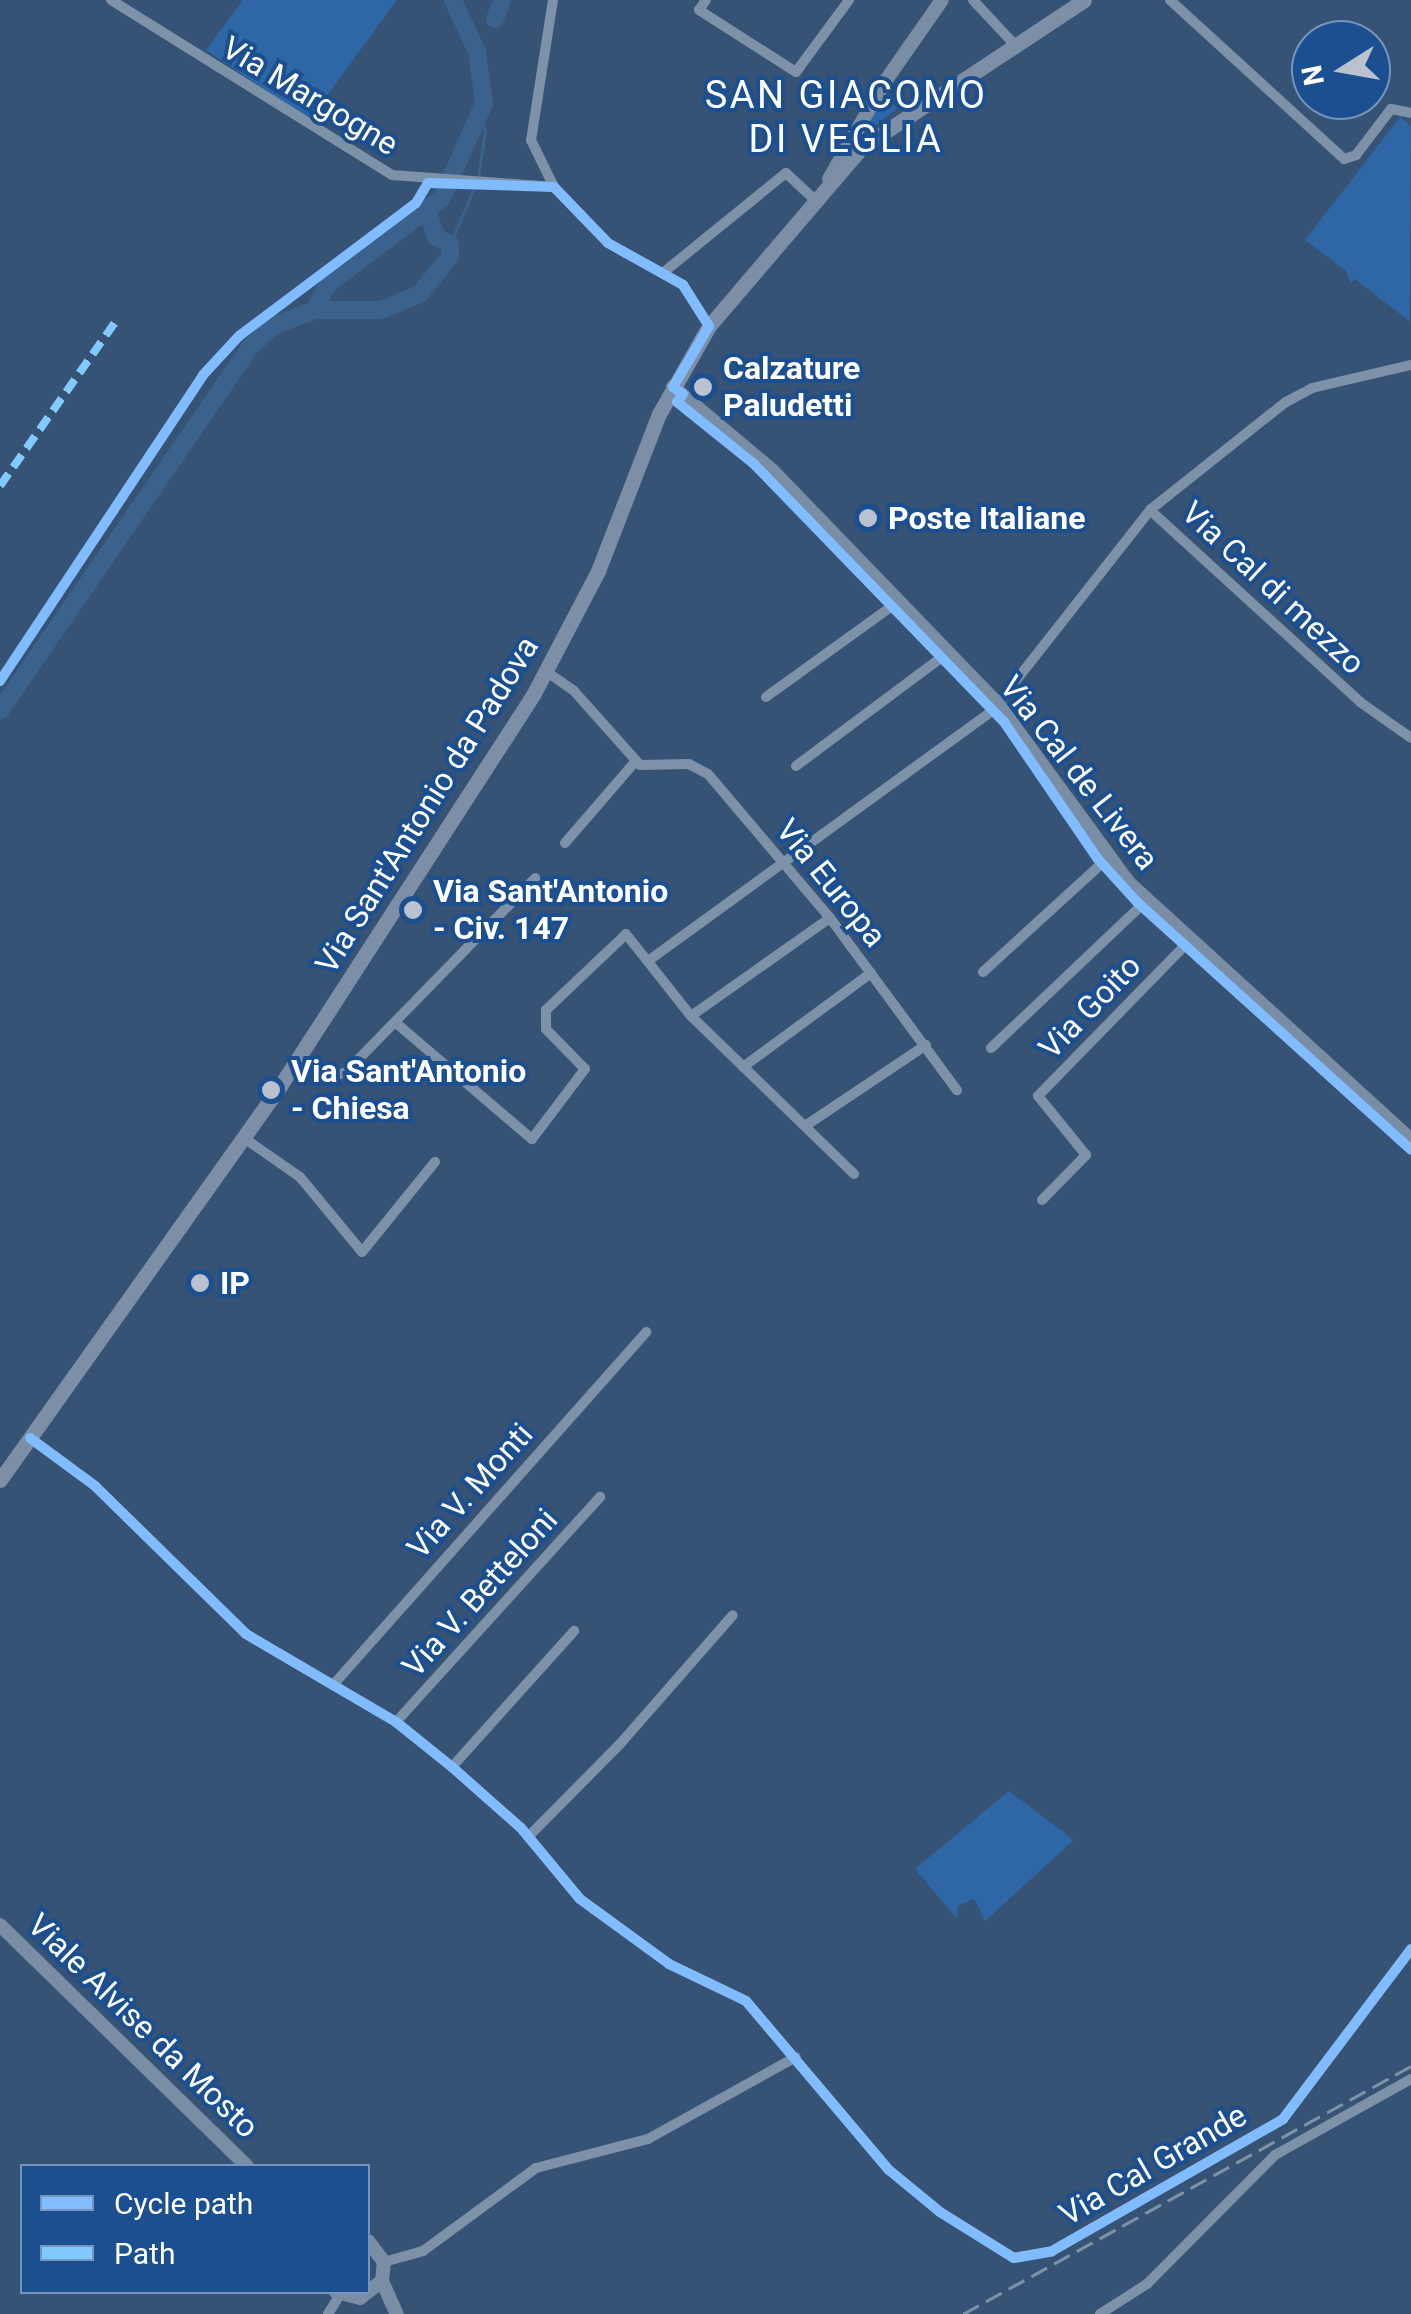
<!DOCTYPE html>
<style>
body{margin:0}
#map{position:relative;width:1411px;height:2314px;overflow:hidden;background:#365274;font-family:Roboto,sans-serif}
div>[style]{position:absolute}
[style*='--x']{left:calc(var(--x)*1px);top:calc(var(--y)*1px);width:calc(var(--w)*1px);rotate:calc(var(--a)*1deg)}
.green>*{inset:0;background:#2f66a5}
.stream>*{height:2.5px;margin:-1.25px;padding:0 1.25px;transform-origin:1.25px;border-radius:1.25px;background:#3b618d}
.river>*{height:18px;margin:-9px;padding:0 9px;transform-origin:9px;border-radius:9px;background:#3b618d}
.street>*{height:10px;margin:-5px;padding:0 5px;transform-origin:5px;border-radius:5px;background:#7d92a8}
.secondary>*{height:14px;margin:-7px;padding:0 7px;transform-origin:7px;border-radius:7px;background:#798da4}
.primary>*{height:15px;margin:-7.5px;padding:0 7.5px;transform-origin:7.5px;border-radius:7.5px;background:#7d8ea7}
.rail>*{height:2.5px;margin-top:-1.25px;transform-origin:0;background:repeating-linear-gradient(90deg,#7e92a7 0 18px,transparent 0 26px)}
.quiet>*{height:8px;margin-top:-4px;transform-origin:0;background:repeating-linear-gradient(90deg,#80caff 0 15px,transparent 0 23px)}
.cycleway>*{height:10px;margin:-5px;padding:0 5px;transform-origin:5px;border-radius:5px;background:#80bcff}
.dots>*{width:28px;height:28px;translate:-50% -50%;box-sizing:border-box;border:5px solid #1b4f8f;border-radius:50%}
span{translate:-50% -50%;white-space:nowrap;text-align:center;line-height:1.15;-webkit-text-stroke:8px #1b4f8f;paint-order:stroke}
.street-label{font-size:32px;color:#fff}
.poi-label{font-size:32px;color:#fff;font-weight:700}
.left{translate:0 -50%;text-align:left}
.quarter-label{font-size:38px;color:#fff;letter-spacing:2.5px}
.legend{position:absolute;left:20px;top:2164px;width:350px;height:130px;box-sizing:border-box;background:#1b4f8f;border:2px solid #7695bc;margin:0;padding:12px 18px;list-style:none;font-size:30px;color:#fff}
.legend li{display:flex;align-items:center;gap:20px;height:50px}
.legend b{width:50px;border:2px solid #7695bc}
.north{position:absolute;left:1291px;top:20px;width:100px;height:100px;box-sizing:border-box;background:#1b4f8f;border:2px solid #7695bc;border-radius:50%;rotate:259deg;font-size:28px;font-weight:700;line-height:40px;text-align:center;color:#fff}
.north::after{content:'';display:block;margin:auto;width:35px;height:45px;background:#b9c2ce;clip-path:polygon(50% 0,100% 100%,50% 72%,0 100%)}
</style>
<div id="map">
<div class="green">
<div style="clip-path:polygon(243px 0,397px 0,309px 120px,206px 50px)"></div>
<div style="clip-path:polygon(884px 97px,898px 108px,868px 131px,864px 127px)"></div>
<div style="clip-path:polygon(1400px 117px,1411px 126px,1410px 322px,1355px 279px,1350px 284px,1346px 271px,1305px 240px)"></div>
<div style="clip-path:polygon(1009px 1791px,1074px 1840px,985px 1921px,974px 1899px,958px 1906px,957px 1919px,915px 1869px)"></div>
</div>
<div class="stream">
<div style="--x:478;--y:178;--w:48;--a:-81.5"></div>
<div style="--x:485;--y:131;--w:11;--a:-117"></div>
<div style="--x:450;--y:244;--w:63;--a:-66.7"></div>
</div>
<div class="river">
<div style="--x:495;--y:19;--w:20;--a:-70"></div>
<div style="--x:315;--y:310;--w:66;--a:0"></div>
<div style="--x:381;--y:310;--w:42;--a:-22.3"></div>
<div style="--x:420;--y:294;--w:48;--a:-51.7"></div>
<div style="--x:450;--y:256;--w:12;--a:-90"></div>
<div style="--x:450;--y:244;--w:16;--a:-153"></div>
<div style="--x:436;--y:237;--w:26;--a:-108"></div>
<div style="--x:0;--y:711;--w:442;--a:-55.5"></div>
<div style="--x:250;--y:347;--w:31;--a:-42"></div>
<div style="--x:273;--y:326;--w:45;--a:-20.9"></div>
<div style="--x:315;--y:310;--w:26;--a:-65"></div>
<div style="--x:326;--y:286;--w:146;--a:-37.2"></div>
<div style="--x:442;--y:198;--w:104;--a:-66.1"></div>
<div style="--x:484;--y:103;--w:51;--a:-97.8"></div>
<div style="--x:477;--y:52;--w:57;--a:-114.8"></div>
</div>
<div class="street">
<div style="--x:111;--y:0;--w:331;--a:31.9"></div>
<div style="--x:392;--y:175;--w:162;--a:4.2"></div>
<div style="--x:554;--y:187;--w:78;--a:46"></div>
<div style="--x:608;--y:243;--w:86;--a:29.2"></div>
<div style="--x:683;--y:285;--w:49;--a:57.6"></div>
<div style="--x:553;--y:0;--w:142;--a:98.9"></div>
<div style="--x:531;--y:140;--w:52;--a:63.9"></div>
<div style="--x:706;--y:0;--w:12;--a:125"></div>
<div style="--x:699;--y:10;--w:115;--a:32.6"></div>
<div style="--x:796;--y:72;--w:89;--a:-53.6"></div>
<div style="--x:973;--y:0;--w:60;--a:47"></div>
<div style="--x:1170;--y:0;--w:236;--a:42.4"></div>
<div style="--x:1344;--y:159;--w:13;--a:-18"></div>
<div style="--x:1356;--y:155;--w:58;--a:-52.7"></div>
<div style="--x:1391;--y:109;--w:20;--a:11"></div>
<div style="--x:664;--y:272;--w:157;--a:-39.1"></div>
<div style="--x:786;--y:173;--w:37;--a:43"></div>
<div style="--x:1150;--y:510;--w:285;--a:42.4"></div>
<div style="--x:1360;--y:702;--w:62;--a:35.2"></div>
<div style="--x:547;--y:672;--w:33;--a:35"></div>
<div style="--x:574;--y:691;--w:99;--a:48.3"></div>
<div style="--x:640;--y:765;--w:49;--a:-1.2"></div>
<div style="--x:689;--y:764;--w:21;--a:28"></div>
<div style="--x:708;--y:774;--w:189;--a:49.7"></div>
<div style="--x:830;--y:918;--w:214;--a:53.6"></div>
<div style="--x:766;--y:697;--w:164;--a:-35.8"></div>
<div style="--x:796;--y:766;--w:191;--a:-36.7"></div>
<div style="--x:565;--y:843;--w:107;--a:-49.2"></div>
<div style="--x:648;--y:961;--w:425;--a:-36"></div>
<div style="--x:992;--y:711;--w:256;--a:-51.8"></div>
<div style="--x:1150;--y:510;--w:174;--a:-38.5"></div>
<div style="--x:1286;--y:402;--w:30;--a:-28"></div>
<div style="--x:1312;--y:388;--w:102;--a:-13.1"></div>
<div style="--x:983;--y:972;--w:169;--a:-42.4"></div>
<div style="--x:691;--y:1016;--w:170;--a:-35.2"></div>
<div style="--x:396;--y:1023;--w:179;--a:40.5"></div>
<div style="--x:532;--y:1139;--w:88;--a:-52.9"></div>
<div style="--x:585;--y:1069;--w:56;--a:-134.3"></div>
<div style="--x:546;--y:1029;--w:19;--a:-90"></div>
<div style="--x:546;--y:1010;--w:110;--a:-43.5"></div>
<div style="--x:626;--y:934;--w:105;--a:51.6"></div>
<div style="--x:691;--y:1016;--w:227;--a:44.1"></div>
<div style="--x:991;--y:1048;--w:215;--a:-43.5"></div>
<div style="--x:300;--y:1057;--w:36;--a:34"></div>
<div style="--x:330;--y:1077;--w:17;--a:-17"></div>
<div style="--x:346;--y:1072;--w:271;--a:-45.7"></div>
<div style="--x:743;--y:1067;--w:159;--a:-36.3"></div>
<div style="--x:808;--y:1124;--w:142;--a:-33.8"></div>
<div style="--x:244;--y:1138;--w:68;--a:34.9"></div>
<div style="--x:300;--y:1177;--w:97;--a:50.4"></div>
<div style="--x:362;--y:1252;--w:116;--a:-51"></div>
<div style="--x:1042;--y:1200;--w:63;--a:-45.6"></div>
<div style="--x:1086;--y:1155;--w:76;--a:-129.1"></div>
<div style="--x:1038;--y:1096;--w:219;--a:-45.7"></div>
<div style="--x:30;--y:1438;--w:81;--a:36.4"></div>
<div style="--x:95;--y:1486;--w:211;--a:44.4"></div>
<div style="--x:246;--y:1634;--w:174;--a:30.4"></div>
<div style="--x:396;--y:1722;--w:72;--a:38.8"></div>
<div style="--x:452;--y:1767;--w:92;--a:41.5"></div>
<div style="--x:521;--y:1828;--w:92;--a:50.3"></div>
<div style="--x:580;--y:1899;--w:110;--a:36.1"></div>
<div style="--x:669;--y:1964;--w:85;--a:25.7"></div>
<div style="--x:746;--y:2001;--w:221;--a:49.8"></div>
<div style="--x:889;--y:2170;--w:66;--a:39.5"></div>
<div style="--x:940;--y:2212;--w:87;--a:31.9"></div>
<div style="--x:1014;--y:2258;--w:39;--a:-10"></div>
<div style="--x:1052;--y:2251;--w:266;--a:-29.7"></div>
<div style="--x:1283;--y:2119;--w:213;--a:-53"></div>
<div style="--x:333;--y:1685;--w:472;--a:-48.4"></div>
<div style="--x:396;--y:1722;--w:304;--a:-47.8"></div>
<div style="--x:452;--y:1767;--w:183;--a:-48.1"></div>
<div style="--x:528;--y:1837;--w:131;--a:-45.3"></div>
<div style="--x:620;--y:1744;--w:171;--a:-48.8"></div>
<div style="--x:384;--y:2262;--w:41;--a:-15.8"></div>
<div style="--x:423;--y:2251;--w:140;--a:-36.3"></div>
<div style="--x:536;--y:2168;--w:116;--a:-14.5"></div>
<div style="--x:648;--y:2139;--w:169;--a:-29"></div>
<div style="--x:328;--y:2314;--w:22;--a:-58"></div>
<div style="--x:1100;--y:2314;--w:56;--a:-32.6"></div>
<div style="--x:1147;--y:2284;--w:182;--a:-45.2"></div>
<div style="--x:1275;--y:2155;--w:156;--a:-29.2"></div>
</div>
<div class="secondary">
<div style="--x:829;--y:179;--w:111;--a:-60.2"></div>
<div style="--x:884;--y:83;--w:101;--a:-55.1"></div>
<div style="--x:673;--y:387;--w:129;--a:40"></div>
<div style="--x:772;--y:470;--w:325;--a:46"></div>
<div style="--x:998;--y:704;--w:222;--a:53.8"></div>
<div style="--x:1129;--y:883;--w:382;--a:42.3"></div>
<div style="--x:0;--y:1925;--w:345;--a:44.3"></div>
<div style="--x:382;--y:2281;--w:36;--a:66"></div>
<div style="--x:336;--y:2292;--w:25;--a:14"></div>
<div style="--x:360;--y:2298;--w:28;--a:-38"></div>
<div style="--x:382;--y:2281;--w:19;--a:-84"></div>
<div style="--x:384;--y:2262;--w:26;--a:-127"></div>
</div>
<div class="primary">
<div style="--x:0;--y:1480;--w:483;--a:-54.6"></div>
<div style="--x:280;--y:1086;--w:466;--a:-57.1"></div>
<div style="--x:533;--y:695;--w:140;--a:-62.3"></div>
<div style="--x:598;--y:571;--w:168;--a:-68.8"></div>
<div style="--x:659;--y:414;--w:101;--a:-60.4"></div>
<div style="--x:709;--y:326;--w:235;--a:-49.5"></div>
<div style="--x:862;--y:147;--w:266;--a:-33.5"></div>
</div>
<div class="rail">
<div style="--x:963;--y:2314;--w:512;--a:-28.97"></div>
</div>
<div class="quiet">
<div style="--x:0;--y:486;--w:205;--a:-54.9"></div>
</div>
<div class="cycleway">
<div style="--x:0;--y:681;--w:367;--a:-56.4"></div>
<div style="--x:203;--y:375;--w:53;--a:-47.3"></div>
<div style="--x:239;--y:336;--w:221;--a:-36.9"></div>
<div style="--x:416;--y:203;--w:23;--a:-59"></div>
<div style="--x:428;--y:183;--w:126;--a:1.8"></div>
<div style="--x:554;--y:187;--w:78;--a:46"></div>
<div style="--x:608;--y:243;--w:86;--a:29.2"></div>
<div style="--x:683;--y:285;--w:49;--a:57.6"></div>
<div style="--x:709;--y:326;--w:71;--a:120.5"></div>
<div style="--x:673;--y:387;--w:12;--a:35"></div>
<div style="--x:683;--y:394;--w:10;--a:127"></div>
<div style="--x:677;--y:402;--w:97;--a:38.8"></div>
<div style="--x:753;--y:463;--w:361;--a:45.9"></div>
<div style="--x:1004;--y:722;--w:165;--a:55.6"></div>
<div style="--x:1097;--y:858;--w:61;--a:47.7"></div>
<div style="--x:1138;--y:903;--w:368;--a:42.1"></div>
<div style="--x:30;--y:1438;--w:81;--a:36.4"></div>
<div style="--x:95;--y:1486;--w:211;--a:44.4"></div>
<div style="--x:246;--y:1634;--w:174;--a:30.4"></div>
<div style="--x:396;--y:1722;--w:72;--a:38.8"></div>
<div style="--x:452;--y:1767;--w:92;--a:41.5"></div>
<div style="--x:521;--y:1828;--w:92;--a:50.3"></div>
<div style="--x:580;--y:1899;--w:110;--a:36.1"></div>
<div style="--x:669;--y:1964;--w:85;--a:25.7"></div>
<div style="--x:746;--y:2001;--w:221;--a:49.8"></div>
<div style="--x:889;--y:2170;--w:66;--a:39.5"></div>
<div style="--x:940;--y:2212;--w:87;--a:31.9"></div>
<div style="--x:1014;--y:2258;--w:39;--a:-10"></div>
<div style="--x:1052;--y:2251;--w:266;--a:-29.7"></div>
<div style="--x:1283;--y:2119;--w:213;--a:-53"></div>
</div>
<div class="dots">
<div style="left:703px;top:387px;background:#b9c2ce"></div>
<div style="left:868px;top:518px;background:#b9c2ce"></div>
<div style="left:413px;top:910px;background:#b9c2ce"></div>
<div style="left:271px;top:1090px;background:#b9c2ce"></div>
<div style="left:200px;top:1283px;background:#b9c2ce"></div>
</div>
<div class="street-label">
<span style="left:310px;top:96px;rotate:31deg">Via Margogne</span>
<span style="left:1273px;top:588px;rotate:43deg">Via Cal di mezzo</span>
<span style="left:1079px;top:773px;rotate:52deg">Via Cal de Livera</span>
<span style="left:427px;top:805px;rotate:-58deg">Via Sant'Antonio da Padova</span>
<span style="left:831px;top:883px;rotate:51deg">Via Europa</span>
<span style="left:1090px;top:1007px;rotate:-46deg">Via Goito</span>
<span style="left:470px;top:1491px;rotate:-48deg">Via V. Monti</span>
<span style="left:480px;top:1593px;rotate:-48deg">Via V. Betteloni</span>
<span style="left:143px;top:2026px;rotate:44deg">Viale Alvise da Mosto</span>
<span style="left:1153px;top:2165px;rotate:-30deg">Via Cal Grande</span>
</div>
<div class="poi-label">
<span class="left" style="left:723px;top:387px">Calzature<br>Paludetti</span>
<span class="left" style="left:888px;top:518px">Poste Italiane</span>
<span class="left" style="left:433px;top:910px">Via Sant'Antonio<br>- Civ. 147</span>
<span class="left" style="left:291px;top:1090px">Via Sant'Antonio<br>- Chiesa</span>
<span class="left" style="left:220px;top:1283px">IP</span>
</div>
<div class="quarter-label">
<span style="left:846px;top:118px">SAN GIACOMO<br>DI VEGLIA</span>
</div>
<ul class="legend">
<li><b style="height:12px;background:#80bcff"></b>Cycle path</li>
<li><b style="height:12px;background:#80caff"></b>Path</li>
</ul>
<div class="north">N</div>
</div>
